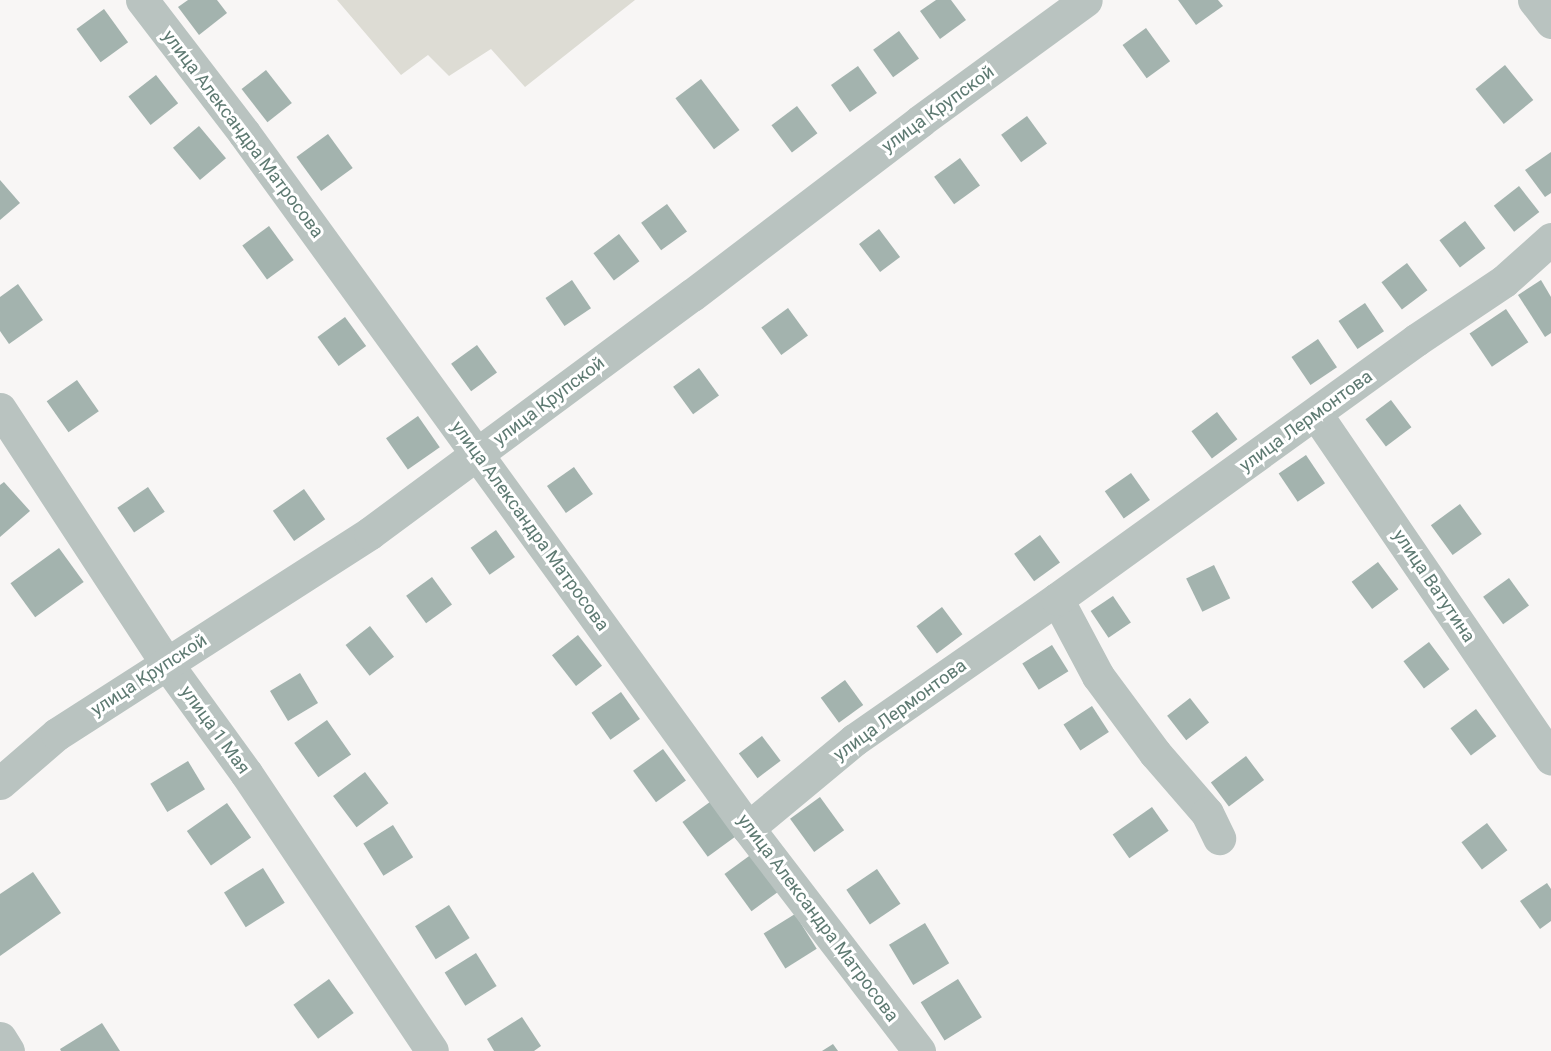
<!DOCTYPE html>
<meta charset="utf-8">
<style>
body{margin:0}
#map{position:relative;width:1551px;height:1051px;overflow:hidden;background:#f8f6f5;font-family:Roboto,sans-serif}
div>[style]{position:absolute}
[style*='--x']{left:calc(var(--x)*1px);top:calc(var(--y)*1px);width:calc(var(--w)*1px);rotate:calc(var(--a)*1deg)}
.green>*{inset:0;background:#dddcd4}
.building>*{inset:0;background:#a3b3ae;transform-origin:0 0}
.minor>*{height:33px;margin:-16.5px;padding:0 16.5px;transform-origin:16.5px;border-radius:16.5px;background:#b9c3c0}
span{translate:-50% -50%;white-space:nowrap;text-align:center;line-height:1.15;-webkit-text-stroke:6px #fff;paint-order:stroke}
.street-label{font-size:18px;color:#5e7a72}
</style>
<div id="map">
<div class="green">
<div style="clip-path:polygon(337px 0,635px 0,525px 87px,491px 49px,449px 76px,428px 55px,401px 75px)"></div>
</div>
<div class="building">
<div style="clip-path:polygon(188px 0,217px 0,227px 13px,199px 35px,178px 7px)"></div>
<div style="clip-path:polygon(936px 0,951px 0,966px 20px,940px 39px,920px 11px)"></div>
<div style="clip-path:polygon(1178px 0,1218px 0,1223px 6px,1196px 25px)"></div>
<div style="left:104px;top:9px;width:41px;height:34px;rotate:54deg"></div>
<div style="left:1146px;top:28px;width:41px;height:29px;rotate:54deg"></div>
<div style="left:899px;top:31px;width:34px;height:32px;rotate:54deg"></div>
<div style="left:1505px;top:65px;width:45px;height:38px;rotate:51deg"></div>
<div style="left:858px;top:66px;width:33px;height:33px;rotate:55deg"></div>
<div style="left:266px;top:70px;width:42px;height:31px;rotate:52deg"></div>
<div style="left:156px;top:75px;width:36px;height:35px;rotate:52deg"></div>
<div style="left:701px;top:79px;width:64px;height:32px;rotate:53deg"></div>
<div style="left:797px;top:106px;width:34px;height:32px;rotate:53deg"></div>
<div style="left:1027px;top:116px;width:34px;height:32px;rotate:54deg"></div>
<div style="left:199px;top:126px;width:42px;height:34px;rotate:50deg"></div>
<div style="left:328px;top:134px;width:42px;height:39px;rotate:54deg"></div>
<div style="clip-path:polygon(1551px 152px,1551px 193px,1545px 197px,1525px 170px)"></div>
<div style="left:960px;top:158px;width:34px;height:32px;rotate:54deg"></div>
<div style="clip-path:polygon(0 180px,20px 203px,0 220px)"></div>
<div style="left:1519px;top:186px;width:33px;height:32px;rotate:52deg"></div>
<div style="left:667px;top:204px;width:34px;height:32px;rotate:54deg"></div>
<div style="left:1465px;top:221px;width:34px;height:32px;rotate:53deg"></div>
<div style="left:269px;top:226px;width:42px;height:33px;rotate:54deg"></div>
<div style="left:879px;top:229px;width:35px;height:25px;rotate:53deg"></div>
<div style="left:619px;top:234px;width:34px;height:32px;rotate:53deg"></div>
<div style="left:1407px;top:263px;width:34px;height:32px;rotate:53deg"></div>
<div style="left:572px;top:280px;width:34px;height:32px;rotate:56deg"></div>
<div style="clip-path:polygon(1541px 280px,1551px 297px,1551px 333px,1545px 337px,1518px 295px)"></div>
<div style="clip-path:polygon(18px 284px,43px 320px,9px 344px,0 331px,0 297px)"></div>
<div style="left:1365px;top:303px;width:34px;height:32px;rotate:56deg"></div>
<div style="left:788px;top:308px;width:34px;height:33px;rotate:54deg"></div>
<div style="left:1506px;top:309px;width:40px;height:44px;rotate:56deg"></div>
<div style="left:345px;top:317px;width:36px;height:34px;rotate:54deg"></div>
<div style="left:1318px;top:339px;width:34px;height:32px;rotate:56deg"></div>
<div style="left:477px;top:345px;width:34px;height:32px;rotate:54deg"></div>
<div style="left:699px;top:368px;width:34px;height:32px;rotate:54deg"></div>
<div style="left:77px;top:380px;width:38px;height:37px;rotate:55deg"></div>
<div style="left:1391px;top:400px;width:34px;height:32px;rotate:53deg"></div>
<div style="left:1217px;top:412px;width:34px;height:32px;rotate:53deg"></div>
<div style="left:418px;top:416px;width:38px;height:39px;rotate:55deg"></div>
<div style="left:1306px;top:455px;width:34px;height:33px;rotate:56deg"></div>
<div style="left:574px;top:467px;width:33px;height:33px;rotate:55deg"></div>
<div style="left:1131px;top:473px;width:33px;height:32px;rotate:55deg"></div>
<div style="clip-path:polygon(4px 482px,30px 511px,0 537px,0 485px)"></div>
<div style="left:148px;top:487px;width:30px;height:37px;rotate:56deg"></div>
<div style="left:304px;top:489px;width:37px;height:38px;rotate:55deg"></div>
<div style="left:1460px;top:504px;width:37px;height:36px;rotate:54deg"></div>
<div style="left:496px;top:530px;width:33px;height:31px;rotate:55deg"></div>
<div style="left:1040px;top:535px;width:34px;height:32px;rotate:54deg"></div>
<div style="left:59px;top:548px;width:42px;height:60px;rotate:54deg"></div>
<div style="left:1378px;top:562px;width:34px;height:33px;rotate:53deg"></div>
<div style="left:1214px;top:565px;width:37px;height:31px;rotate:64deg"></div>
<div style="left:432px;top:577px;width:34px;height:32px;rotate:54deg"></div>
<div style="left:1509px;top:578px;width:34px;height:32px;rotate:54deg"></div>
<div style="left:1113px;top:596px;width:32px;height:27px;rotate:56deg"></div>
<div style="left:942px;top:607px;width:34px;height:32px;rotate:53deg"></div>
<div style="left:370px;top:626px;width:39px;height:31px;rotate:52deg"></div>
<div style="left:578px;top:635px;width:39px;height:33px;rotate:52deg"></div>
<div style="left:1429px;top:642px;width:34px;height:32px;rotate:53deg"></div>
<div style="left:1052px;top:645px;width:31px;height:35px;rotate:58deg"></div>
<div style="left:300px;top:673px;width:35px;height:35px;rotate:59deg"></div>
<div style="left:845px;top:680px;width:31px;height:30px;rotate:54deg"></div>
<div style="left:621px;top:692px;width:33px;height:36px;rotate:55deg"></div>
<div style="left:1190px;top:698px;width:31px;height:29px;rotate:52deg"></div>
<div style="left:1092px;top:706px;width:31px;height:34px;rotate:57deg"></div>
<div style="left:1476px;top:709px;width:34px;height:32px;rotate:53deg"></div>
<div style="left:327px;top:720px;width:42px;height:40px;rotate:55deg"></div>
<div style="left:762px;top:736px;width:31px;height:29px;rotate:53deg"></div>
<div style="left:663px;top:749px;width:39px;height:37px;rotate:54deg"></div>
<div style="left:1246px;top:756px;width:30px;height:44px;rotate:53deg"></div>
<div style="left:188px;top:761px;width:33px;height:44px;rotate:59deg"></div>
<div style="left:365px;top:772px;width:39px;height:40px;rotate:53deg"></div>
<div style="left:820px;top:797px;width:41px;height:37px;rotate:54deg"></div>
<div style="left:714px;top:799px;width:43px;height:39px;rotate:54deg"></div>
<div style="left:227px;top:803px;width:42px;height:49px;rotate:55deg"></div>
<div style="left:1152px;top:807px;width:29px;height:48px;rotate:55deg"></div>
<div style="left:1487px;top:823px;width:34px;height:32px;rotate:53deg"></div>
<div style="left:393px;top:825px;width:38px;height:35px;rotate:58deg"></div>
<div style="left:756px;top:851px;width:46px;height:39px;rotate:54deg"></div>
<div style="left:263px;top:868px;width:41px;height:46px;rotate:58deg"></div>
<div style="left:877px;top:869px;width:42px;height:37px;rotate:56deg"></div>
<div style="clip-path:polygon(33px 872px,61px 913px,0 956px,0 894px)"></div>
<div style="clip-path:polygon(1547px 883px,1551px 889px,1551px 921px,1540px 929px,1520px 901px)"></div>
<div style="left:449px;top:905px;width:39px;height:40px;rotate:58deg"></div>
<div style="left:795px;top:914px;width:41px;height:37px;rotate:58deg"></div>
<div style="left:925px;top:923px;width:47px;height:42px;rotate:59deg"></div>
<div style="left:476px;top:953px;width:39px;height:37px;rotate:58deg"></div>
<div style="left:329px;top:979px;width:42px;height:44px;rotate:54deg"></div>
<div style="left:958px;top:979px;width:45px;height:44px;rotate:58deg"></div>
<div style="clip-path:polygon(522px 1017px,541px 1046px,534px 1051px,494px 1051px,487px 1039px)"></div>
<div style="clip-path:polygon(102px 1023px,120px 1051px,61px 1051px,60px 1049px)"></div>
<div style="clip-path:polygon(833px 1044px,838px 1051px,822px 1051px)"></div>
</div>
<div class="minor">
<div style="--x:142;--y:0;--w:168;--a:52.5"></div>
<div style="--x:244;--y:133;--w:859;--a:54.05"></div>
<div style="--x:748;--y:828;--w:281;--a:52.5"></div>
<div style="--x:1534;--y:0;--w:28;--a:52"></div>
<div style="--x:0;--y:409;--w:305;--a:56.8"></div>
<div style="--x:167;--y:664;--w:135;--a:54.1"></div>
<div style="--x:246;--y:773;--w:334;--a:56.2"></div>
<div style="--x:1316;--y:414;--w:417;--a:55.7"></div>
<div style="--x:1057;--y:599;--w:87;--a:62"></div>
<div style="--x:1098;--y:676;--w:96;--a:53.5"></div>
<div style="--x:1155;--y:753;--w:79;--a:49.1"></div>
<div style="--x:1207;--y:813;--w:28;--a:64"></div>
<div style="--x:0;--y:783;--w:75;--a:-40.7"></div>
<div style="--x:57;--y:734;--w:372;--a:-32.7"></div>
<div style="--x:370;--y:533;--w:400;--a:-36.5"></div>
<div style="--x:692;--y:295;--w:287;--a:-37.3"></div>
<div style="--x:920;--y:121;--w:205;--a:-36.1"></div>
<div style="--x:748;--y:828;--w:138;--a:-39.7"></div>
<div style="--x:854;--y:740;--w:247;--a:-34.8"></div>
<div style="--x:1057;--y:599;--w:443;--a:-35.8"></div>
<div style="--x:1416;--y:340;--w:106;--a:-33.8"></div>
<div style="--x:1504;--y:281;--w:63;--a:-41.8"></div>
<div style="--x:0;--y:1038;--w:15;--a:58"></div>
</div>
<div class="street-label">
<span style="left:938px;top:109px;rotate:-36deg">улица Крупской</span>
<span style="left:243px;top:134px;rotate:53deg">улица Александра Матросова</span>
<span style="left:549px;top:401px;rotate:-37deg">улица Крупской</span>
<span style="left:1306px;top:421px;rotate:-36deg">улица Лермонтова</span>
<span style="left:530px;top:526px;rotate:54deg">улица Александра Матросова</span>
<span style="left:1434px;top:586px;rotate:56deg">улица Ватутина</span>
<span style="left:149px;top:675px;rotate:-33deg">улица Крупской</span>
<span style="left:900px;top:710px;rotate:-36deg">улица Лермонтова</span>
<span style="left:215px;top:730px;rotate:54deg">улица 1 Мая</span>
<span style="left:818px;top:918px;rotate:53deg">улица Александра Матросова</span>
</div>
</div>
